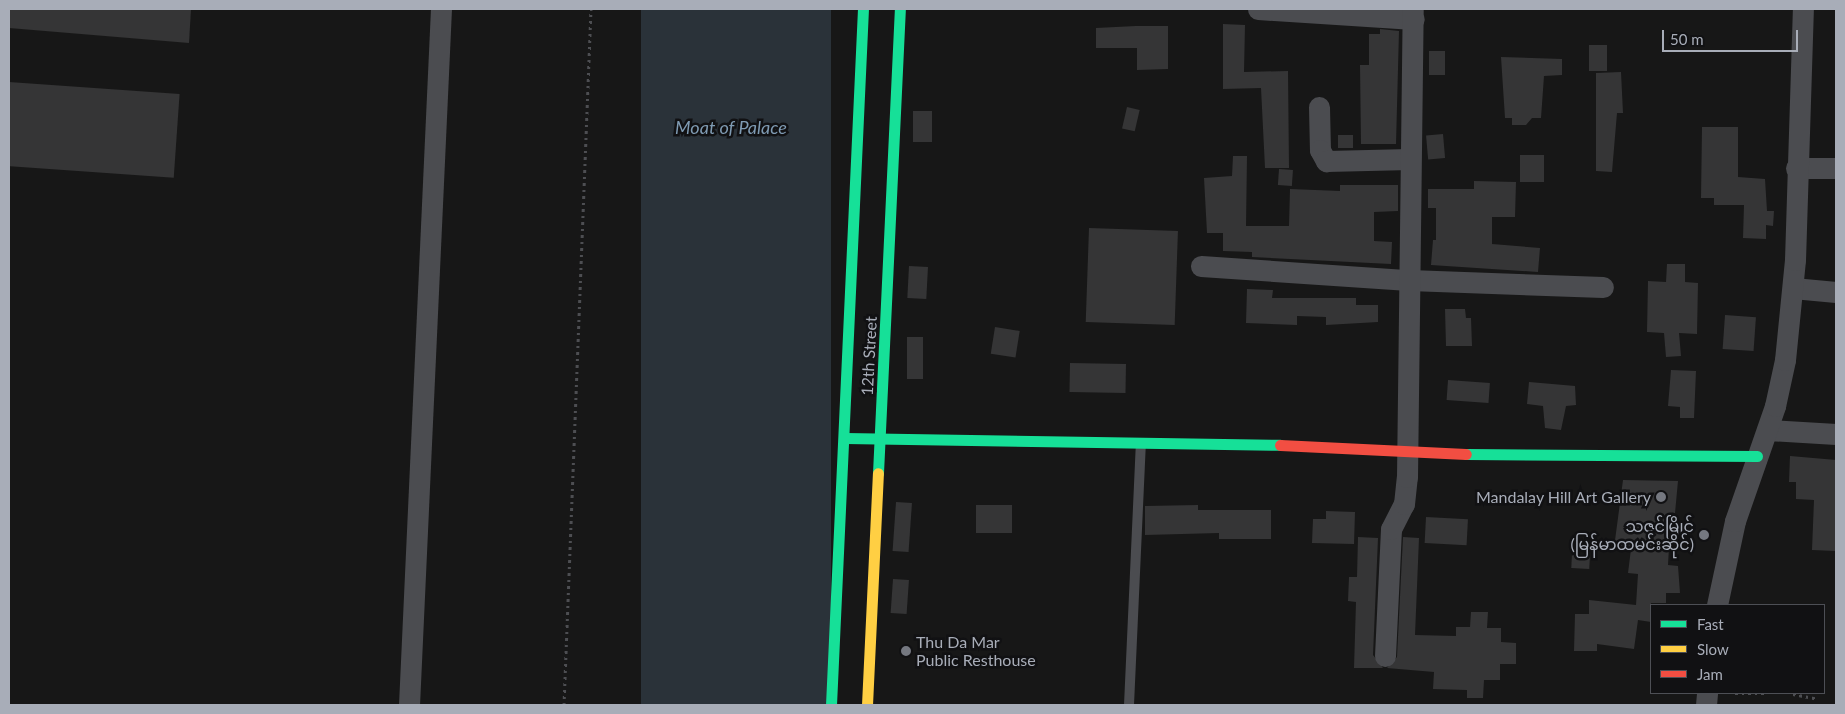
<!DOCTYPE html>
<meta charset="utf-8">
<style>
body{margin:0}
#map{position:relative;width:1845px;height:714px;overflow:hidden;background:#171717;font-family:Lato,"Noto Sans Myanmar",sans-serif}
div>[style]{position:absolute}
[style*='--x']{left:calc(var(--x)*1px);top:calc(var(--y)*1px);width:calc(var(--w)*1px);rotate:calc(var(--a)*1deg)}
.water>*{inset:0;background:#2a3239;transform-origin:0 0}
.building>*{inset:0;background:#353536;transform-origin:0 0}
.path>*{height:3px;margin-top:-1.5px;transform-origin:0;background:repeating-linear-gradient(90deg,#4d4e52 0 2.5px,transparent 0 6.5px)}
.lane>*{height:10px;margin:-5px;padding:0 5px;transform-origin:5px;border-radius:5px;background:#4b4c50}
.street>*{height:21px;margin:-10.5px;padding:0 10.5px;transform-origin:10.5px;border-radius:10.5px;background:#4b4c50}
.fast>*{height:11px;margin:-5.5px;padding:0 5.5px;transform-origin:5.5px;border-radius:5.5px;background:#16e098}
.slow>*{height:11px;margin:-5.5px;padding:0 5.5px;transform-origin:5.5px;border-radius:5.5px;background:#ffcf43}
.jam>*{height:11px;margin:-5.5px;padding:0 5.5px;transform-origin:5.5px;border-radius:5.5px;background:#f24e42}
.dots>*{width:14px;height:14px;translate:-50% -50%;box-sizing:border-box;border:2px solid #111113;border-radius:50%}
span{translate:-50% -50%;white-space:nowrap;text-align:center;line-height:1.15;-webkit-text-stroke:5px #111113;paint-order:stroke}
.street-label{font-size:16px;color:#a8adb8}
.poi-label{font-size:16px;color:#a8adb8}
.right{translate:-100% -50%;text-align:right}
.left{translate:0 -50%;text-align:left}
.water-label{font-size:18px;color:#7f9bb3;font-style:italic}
.frame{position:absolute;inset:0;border:10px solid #a8adb8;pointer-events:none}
.legend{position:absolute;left:1650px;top:604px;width:175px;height:90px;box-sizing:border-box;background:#111113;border:1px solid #4d4f55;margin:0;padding:6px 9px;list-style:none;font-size:15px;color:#a8adb8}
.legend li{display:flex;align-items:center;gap:10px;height:25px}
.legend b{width:25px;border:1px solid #4d4f55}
.scale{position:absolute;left:1662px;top:30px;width:136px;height:22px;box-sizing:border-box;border:2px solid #a8adb8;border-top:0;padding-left:6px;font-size:15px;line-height:18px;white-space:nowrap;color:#a8adb8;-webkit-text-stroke:4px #111113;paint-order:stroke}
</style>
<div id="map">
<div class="water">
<div style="left:641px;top:9px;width:190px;height:697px"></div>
</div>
<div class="building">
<div style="clip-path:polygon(9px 9px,191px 9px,189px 43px,9px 28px)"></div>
<div style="clip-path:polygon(1223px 24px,1245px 25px,1244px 72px,1288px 71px,1289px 168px,1265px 168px,1261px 88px,1223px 89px)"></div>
<div style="clip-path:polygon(1136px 26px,1168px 26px,1168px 69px,1137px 70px,1137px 48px,1096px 48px,1096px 28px)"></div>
<div style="clip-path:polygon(1380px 29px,1399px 31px,1396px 144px,1361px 144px,1360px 65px,1369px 65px,1369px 34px,1380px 34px)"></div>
<div style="left:1589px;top:45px;width:18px;height:26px"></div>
<div style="left:1429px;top:51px;width:16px;height:24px"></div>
<div style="clip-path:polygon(1501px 57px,1562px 59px,1562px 75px,1544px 76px,1541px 118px,1532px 118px,1526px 125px,1512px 125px,1512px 118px,1505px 118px)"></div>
<div style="clip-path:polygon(1621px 72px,1623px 113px,1617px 113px,1612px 172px,1596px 171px,1596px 73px)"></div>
<div style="left:9px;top:82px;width:171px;height:84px;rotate:4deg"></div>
<div style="left:1127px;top:107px;width:13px;height:22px;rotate:13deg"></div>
<div style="left:913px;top:111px;width:19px;height:31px"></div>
<div style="clip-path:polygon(1702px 127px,1738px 127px,1738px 177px,1765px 179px,1767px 211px,1774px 211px,1773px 226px,1766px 225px,1766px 239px,1743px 238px,1744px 205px,1714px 205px,1714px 198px,1701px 198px)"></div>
<div style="left:1443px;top:134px;width:24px;height:17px;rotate:85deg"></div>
<div style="left:1338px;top:135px;width:15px;height:13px"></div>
<div style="left:1544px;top:155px;width:27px;height:24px;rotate:90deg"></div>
<div style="clip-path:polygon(1233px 156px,1247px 156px,1246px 226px,1289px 226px,1290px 189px,1340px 191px,1340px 185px,1398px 185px,1398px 211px,1374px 212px,1374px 241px,1392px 242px,1391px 264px,1252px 257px,1252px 252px,1223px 251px,1223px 233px,1207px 233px,1204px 178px,1232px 176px)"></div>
<div style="left:1279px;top:169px;width:14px;height:16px;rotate:4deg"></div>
<div style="clip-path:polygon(1474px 181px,1516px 182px,1515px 217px,1492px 217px,1492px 244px,1540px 248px,1538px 272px,1431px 265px,1433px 240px,1436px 240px,1436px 208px,1428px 208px,1428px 189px,1474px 189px)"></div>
<div style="left:1089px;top:228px;width:89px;height:94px;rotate:2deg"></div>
<div style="clip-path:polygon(1667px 264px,1685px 264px,1685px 282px,1698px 283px,1697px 334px,1679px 333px,1681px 356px,1666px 357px,1664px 333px,1647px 332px,1648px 281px,1666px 282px)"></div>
<div style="left:909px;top:266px;width:19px;height:32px;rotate:3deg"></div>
<div style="clip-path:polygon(1247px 289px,1273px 290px,1272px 298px,1356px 298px,1356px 305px,1378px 305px,1378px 322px,1326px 325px,1326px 317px,1297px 316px,1297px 325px,1246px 323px)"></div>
<div style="clip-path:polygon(1445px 309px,1465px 309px,1466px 318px,1471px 318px,1472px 346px,1446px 346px)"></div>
<div style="left:1725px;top:315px;width:31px;height:34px;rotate:4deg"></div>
<div style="left:995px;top:327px;width:25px;height:27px;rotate:9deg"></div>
<div style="left:907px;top:337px;width:16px;height:42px"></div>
<div style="left:1070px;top:363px;width:56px;height:29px;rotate:1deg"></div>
<div style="clip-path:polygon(1671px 370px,1696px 371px,1694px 418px,1680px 418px,1680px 407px,1668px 406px)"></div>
<div style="left:1448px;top:380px;width:42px;height:20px;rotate:4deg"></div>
<div style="clip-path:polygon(1529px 382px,1575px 386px,1576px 405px,1566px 406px,1561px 430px,1545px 428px,1543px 406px,1527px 404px)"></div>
<div style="clip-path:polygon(1790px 456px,1836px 460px,1836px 551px,1812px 550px,1814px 500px,1796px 499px,1796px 482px,1789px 482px)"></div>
<div style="clip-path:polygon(1623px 480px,1678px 481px,1675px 513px,1671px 513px,1668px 565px,1678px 566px,1680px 593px,1666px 593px,1666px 603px,1651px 603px,1651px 622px,1638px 620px,1634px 649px,1597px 644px,1597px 651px,1574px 651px,1575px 614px,1589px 614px,1589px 600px,1636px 605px,1638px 574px,1628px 573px,1631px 549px,1614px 548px)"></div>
<div style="left:896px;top:502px;width:16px;height:49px;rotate:4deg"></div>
<div style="left:976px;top:505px;width:36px;height:28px"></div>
<div style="clip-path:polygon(1198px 505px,1198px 510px,1271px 510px,1271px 539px,1219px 539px,1219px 533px,1145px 535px,1145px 506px)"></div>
<div style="clip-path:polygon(1326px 511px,1355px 512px,1354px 544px,1312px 543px,1313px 519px,1326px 519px)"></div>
<div style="left:1426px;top:517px;width:42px;height:26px;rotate:3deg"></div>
<div style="clip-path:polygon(1358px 537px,1378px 538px,1373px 655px,1383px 668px,1354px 668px,1356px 602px,1348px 601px,1349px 577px,1357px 577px)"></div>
<div style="clip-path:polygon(1403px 537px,1419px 538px,1415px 635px,1456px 636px,1456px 627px,1470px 627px,1471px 612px,1488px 612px,1487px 628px,1501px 628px,1501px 642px,1516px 643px,1516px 664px,1500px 664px,1500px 680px,1484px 680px,1483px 698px,1467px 698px,1467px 690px,1433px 689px,1434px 672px,1387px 668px,1397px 657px)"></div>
<div style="left:1572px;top:554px;width:18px;height:14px;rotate:3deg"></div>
<div style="left:893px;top:579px;width:16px;height:34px;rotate:4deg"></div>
</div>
<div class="path">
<div style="--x:1735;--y:693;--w:33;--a:0"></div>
<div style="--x:1793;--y:694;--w:25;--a:11"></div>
<div style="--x:564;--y:705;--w:697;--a:-87.78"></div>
</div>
<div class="lane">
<div style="--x:1129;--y:705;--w:260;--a:-87.4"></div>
</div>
<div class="street">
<div style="--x:1258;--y:9;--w:156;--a:3.7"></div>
<div style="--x:1319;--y:107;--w:43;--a:88.7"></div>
<div style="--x:1320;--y:150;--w:13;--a:61"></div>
<div style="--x:1326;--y:161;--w:84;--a:-1.4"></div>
<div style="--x:1796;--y:168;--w:40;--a:0"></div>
<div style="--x:1201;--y:266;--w:208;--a:3.9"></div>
<div style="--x:1409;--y:280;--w:194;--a:2.1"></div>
<div style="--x:1793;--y:288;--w:43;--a:5.3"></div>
<div style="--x:1767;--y:430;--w:69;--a:3.3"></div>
<div style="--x:1717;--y:605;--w:86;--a:-77.9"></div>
<div style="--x:1735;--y:521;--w:122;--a:-70.8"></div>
<div style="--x:1775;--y:406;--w:47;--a:-77.7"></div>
<div style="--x:1785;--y:360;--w:100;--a:-84.3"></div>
<div style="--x:1795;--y:260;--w:251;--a:-88.2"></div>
<div style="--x:1385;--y:656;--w:127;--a:-87.3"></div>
<div style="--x:1391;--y:529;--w:28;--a:-63"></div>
<div style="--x:1404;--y:504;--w:27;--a:-84"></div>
<div style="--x:1407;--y:477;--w:468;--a:-89.3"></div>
<div style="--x:409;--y:705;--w:697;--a:-87.37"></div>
<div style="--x:1706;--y:705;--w:12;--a:-85"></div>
</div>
<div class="fast">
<div style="--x:845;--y:438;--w:435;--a:0.9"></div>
<div style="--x:1466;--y:454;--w:291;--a:0.4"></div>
<div style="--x:878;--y:473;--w:465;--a:-87.3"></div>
<div style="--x:831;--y:705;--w:697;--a:-87.37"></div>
</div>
<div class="slow">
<div style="--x:867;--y:705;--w:232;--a:-87.3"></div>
</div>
<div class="jam">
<div style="--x:1280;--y:445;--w:186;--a:2.8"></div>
</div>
<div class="dots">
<div style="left:1661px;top:497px;background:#757880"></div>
<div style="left:1704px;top:535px;background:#757880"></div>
<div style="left:906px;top:651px;background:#757880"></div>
</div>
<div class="street-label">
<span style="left:869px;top:356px;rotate:-87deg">12th Street</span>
</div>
<div class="poi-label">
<span class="right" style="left:1651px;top:497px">Mandalay Hill Art Gallery</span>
<span class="right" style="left:1694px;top:535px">သဇင်မြိုင်<br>(မြန်မာထမင်းဆိုင်)</span>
<span class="left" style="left:916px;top:651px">Thu Da Mar<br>Public Resthouse</span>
</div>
<div class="water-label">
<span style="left:731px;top:127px">Moat of Palace</span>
</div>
<div class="frame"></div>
<ul class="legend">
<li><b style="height:6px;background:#16e098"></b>Fast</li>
<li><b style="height:6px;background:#ffcf43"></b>Slow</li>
<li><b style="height:6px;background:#f24e42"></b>Jam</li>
</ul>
<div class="scale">50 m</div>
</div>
